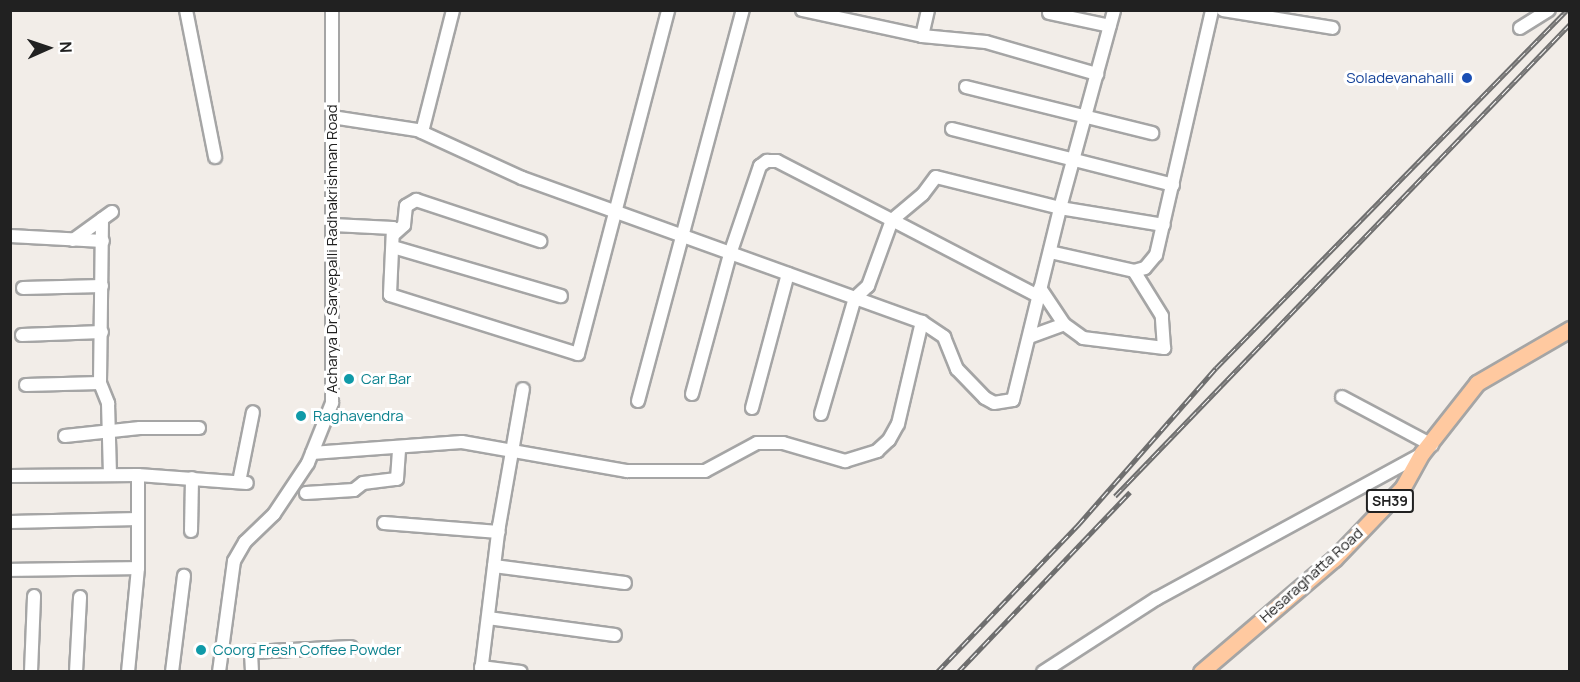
<!DOCTYPE html>
<style>
body{margin:0}
#map{position:relative;width:1580px;height:682px;overflow:hidden;background:#f2ede8;font-family:Manrope,sans-serif}
div>[style]{position:absolute}
[style*='--x']{left:calc(var(--x)*1px);top:calc(var(--y)*1px);width:calc(var(--w)*1px);rotate:calc(var(--a)*1deg)}
.roads{filter:drop-shadow(2px 0 #a5a5a5) drop-shadow(-2px 0 #a5a5a5) drop-shadow(0 2px #a5a5a5) drop-shadow(0 -2px #a5a5a5)}
.minor>*{height:12px;margin:-6px;padding:0 6px;transform-origin:6px;border-radius:6px;background:#fff}
.major>*{height:15px;margin:-7.5px;padding:0 7.5px;transform-origin:7.5px;border-radius:7.5px;background:#ffc9a0}
.rail>*{height:5px;margin-top:-2.5px;transform-origin:0;background:repeating-linear-gradient(90deg,#fff 0 9px,#6f6f6f 0 18px);box-sizing:border-box;border-block:2px solid #6f6f6f}
.dots>*{width:16px;height:16px;translate:-50% -50%;box-sizing:border-box;border:3px solid #fff;border-radius:50%}
span{translate:-50% -50%;white-space:nowrap;text-align:center;line-height:1.15;-webkit-text-stroke:6px #fff;paint-order:stroke}
.shield-label span{padding:2px 4px;background:#fff;border:2px solid;border-radius:4px;-webkit-text-stroke-width:0}
.shield-label{font-size:14px;color:#212121;font-weight:700}
.transit-label{font-size:15px;color:#164399}
.right{translate:-100% -50%;text-align:right}
.street-label{font-size:15px;color:#212121}
.culture-label{font-size:15px;color:#0d838f}
.left{translate:0 -50%;text-align:left}
.frame{position:absolute;inset:0;border:12px solid #212121;pointer-events:none}
.north{position:absolute;left:18px;top:18px;width:60px;height:60px;-webkit-text-stroke:4px #fff;paint-order:stroke;rotate:87deg;font-size:16px;font-weight:700;line-height:24px;text-align:center;color:#212121}
.north::after{content:'';display:block;margin:auto;width:21px;height:27px;background:#212121;clip-path:polygon(50% 0,100% 100%,50% 72%,0 100%)}
</style>
<div id="map">
<div class="roads">
<div class="minor">
<div style="--x:186;--y:10;--w:150;--a:78.8"></div>
<div style="--x:802;--y:10;--w:123;--a:12.2"></div>
<div style="--x:922;--y:36;--w:64;--a:5.4"></div>
<div style="--x:986;--y:42;--w:116;--a:16.1"></div>
<div style="--x:1223;--y:10;--w:111;--a:9.3"></div>
<div style="--x:1049;--y:13;--w:62;--a:12"></div>
<div style="--x:1520;--y:28;--w:34;--a:-32"></div>
<div style="--x:922;--y:36;--w:27;--a:-77"></div>
<div style="--x:966;--y:87;--w:192;--a:13.9"></div>
<div style="--x:952;--y:129;--w:228;--a:14.2"></div>
<div style="--x:422;--y:132;--w:126;--a:-75.7"></div>
<div style="--x:102;--y:219;--w:164;--a:90.7"></div>
<div style="--x:100;--y:383;--w:22;--a:68"></div>
<div style="--x:108;--y:403;--w:72;--a:88.4"></div>
<div style="--x:333;--y:225;--w:60;--a:2.9"></div>
<div style="--x:393;--y:228;--w:67;--a:92.6"></div>
<div style="--x:390;--y:295;--w:197;--a:17.4"></div>
<div style="--x:578;--y:354;--w:356;--a:-75.3"></div>
<div style="--x:393;--y:235;--w:15;--a:-42"></div>
<div style="--x:404;--y:225;--w:19;--a:-84"></div>
<div style="--x:406;--y:206;--w:12;--a:-31"></div>
<div style="--x:416;--y:200;--w:131;--a:18.3"></div>
<div style="--x:10;--y:236;--w:93;--a:3.1"></div>
<div style="--x:73;--y:240;--w:48;--a:-35.7"></div>
<div style="--x:393;--y:247;--w:175;--a:16.3"></div>
<div style="--x:1050;--y:252;--w:86;--a:12.7"></div>
<div style="--x:1134;--y:271;--w:11;--a:-15"></div>
<div style="--x:1145;--y:268;--w:17;--a:-50"></div>
<div style="--x:1156;--y:255;--w:251;--a:-77.1"></div>
<div style="--x:23;--y:288;--w:79;--a:-1.5"></div>
<div style="--x:1040;--y:288;--w:43;--a:56.3"></div>
<div style="--x:922;--y:322;--w:27;--a:34"></div>
<div style="--x:944;--y:337;--w:35;--a:68"></div>
<div style="--x:957;--y:369;--w:40;--a:46"></div>
<div style="--x:985;--y:398;--w:10;--a:29"></div>
<div style="--x:994;--y:403;--w:19;--a:-9"></div>
<div style="--x:1013;--y:400;--w:198;--a:-76.2"></div>
<div style="--x:1060;--y:208;--w:205;--a:-74.7"></div>
<div style="--x:22;--y:335;--w:80;--a:-2.1"></div>
<div style="--x:1029;--y:337;--w:37;--a:-20"></div>
<div style="--x:1064;--y:324;--w:24;--a:36"></div>
<div style="--x:1083;--y:338;--w:82;--a:7"></div>
<div style="--x:1164;--y:348;--w:32;--a:-94"></div>
<div style="--x:1162;--y:316;--w:53;--a:-121.9"></div>
<div style="--x:26;--y:385;--w:74;--a:-1.5"></div>
<div style="--x:692;--y:394;--w:145;--a:-74.8"></div>
<div style="--x:730;--y:254;--w:93;--a:-71.2"></div>
<div style="--x:760;--y:166;--w:9;--a:-36"></div>
<div style="--x:767;--y:161;--w:10;--a:0"></div>
<div style="--x:777;--y:161;--w:129;--a:27.2"></div>
<div style="--x:892;--y:220;--w:40;--a:-40"></div>
<div style="--x:923;--y:194;--w:21;--a:-53"></div>
<div style="--x:936;--y:177;--w:128;--a:14"></div>
<div style="--x:1060;--y:208;--w:105;--a:9.3"></div>
<div style="--x:1342;--y:397;--w:102;--a:28.1"></div>
<div style="--x:638;--y:401;--w:405;--a:-75"></div>
<div style="--x:752;--y:408;--w:139;--a:-75"></div>
<div style="--x:821;--y:414;--w:121;--a:-73.7"></div>
<div style="--x:855;--y:298;--w:18;--a:-43"></div>
<div style="--x:868;--y:286;--w:70;--a:-70"></div>
<div style="--x:892;--y:220;--w:165;--a:27.5"></div>
<div style="--x:65;--y:436;--w:75;--a:-6.1"></div>
<div style="--x:140;--y:428;--w:59;--a:0"></div>
<div style="--x:312;--y:453;--w:150;--a:-4.2"></div>
<div style="--x:462;--y:442;--w:168;--a:10"></div>
<div style="--x:627;--y:471;--w:78;--a:0"></div>
<div style="--x:705;--y:471;--w:59;--a:-28.3"></div>
<div style="--x:757;--y:443;--w:26;--a:0"></div>
<div style="--x:783;--y:443;--w:65;--a:16.2"></div>
<div style="--x:845;--y:461;--w:34;--a:-17"></div>
<div style="--x:877;--y:451;--w:16;--a:-43"></div>
<div style="--x:889;--y:440;--w:18;--a:-61"></div>
<div style="--x:898;--y:424;--w:105;--a:-76.8"></div>
<div style="--x:922;--y:322;--w:425;--a:-160.2"></div>
<div style="--x:522;--y:178;--w:115;--a:-155.4"></div>
<div style="--x:417;--y:130;--w:86;--a:-171.3"></div>
<div style="--x:10;--y:476;--w:128;--a:-0.4"></div>
<div style="--x:138;--y:475;--w:109;--a:4.2"></div>
<div style="--x:239;--y:482;--w:71;--a:-78.7"></div>
<div style="--x:306;--y:493;--w:48;--a:-3.6"></div>
<div style="--x:354;--y:490;--w:11;--a:-38"></div>
<div style="--x:363;--y:483;--w:34;--a:-7"></div>
<div style="--x:397;--y:479;--w:32;--a:-86"></div>
<div style="--x:10;--y:522;--w:128;--a:-1.3"></div>
<div style="--x:384;--y:523;--w:115;--a:4.5"></div>
<div style="--x:191;--y:531;--w:53;--a:-88.9"></div>
<div style="--x:494;--y:566;--w:132;--a:7.4"></div>
<div style="--x:10;--y:570;--w:128;--a:-0.9"></div>
<div style="--x:488;--y:618;--w:128;--a:7.6"></div>
<div style="--x:481;--y:667;--w:40;--a:7.1"></div>
<div style="--x:31;--y:672;--w:76;--a:-87.7"></div>
<div style="--x:76;--y:672;--w:75;--a:-86.9"></div>
<div style="--x:128;--y:672;--w:104;--a:-84.5"></div>
<div style="--x:138;--y:568;--w:93;--a:-90"></div>
<div style="--x:172;--y:672;--w:97;--a:-82.9"></div>
<div style="--x:219;--y:672;--w:112;--a:-82.3"></div>
<div style="--x:234;--y:561;--w:22;--a:-60"></div>
<div style="--x:245;--y:542;--w:40;--a:-44"></div>
<div style="--x:274;--y:514;--w:61;--a:-56.3"></div>
<div style="--x:308;--y:463;--w:65;--a:-68.2"></div>
<div style="--x:332;--y:403;--w:393;--a:-90"></div>
<div style="--x:252;--y:672;--w:20;--a:-93"></div>
<div style="--x:251;--y:652;--w:100;--a:-2.9"></div>
<div style="--x:481;--y:672;--w:147;--a:-83"></div>
<div style="--x:499;--y:526;--w:139;--a:-80.1"></div>
<div style="--x:1043;--y:672;--w:135;--a:-32.9"></div>
<div style="--x:1156;--y:599;--w:303;--a:-28.6"></div>
</div>
<div class="major">
<div style="--x:1201;--y:672;--w:175;--a:-40.4"></div>
<div style="--x:1334;--y:559;--w:100;--a:-46.2"></div>
<div style="--x:1403;--y:487;--w:39;--a:-61"></div>
<div style="--x:1422;--y:453;--w:89;--a:-51.8"></div>
<div style="--x:1477;--y:383;--w:108;--a:-30.1"></div>
</div>
</div>
<div class="rail">
<div style="--x:1115;--y:496;--w:656;--a:-46.05"></div>
<div style="--x:937;--y:672;--w:204;--a:-46.2"></div>
<div style="--x:1078;--y:525;--w:209;--a:-48.7"></div>
<div style="--x:1216;--y:368;--w:501;--a:-45.57"></div>
<div style="--x:958;--y:672;--w:249;--a:-46.3"></div>
</div>
<div class="dots">
<div style="left:1467px;top:78px;background:#1a4fb4"></div>
<div style="left:349px;top:379px;background:#0f9aa8"></div>
<div style="left:301px;top:416px;background:#0f9aa8"></div>
<div style="left:201px;top:650px;background:#0f9aa8"></div>
</div>
<div class="shield-label">
<span style="left:1390px;top:501px">SH39</span>
</div>
<div class="transit-label">
<span class="right" style="left:1454px;top:78px">Soladevanahalli</span>
</div>
<div class="street-label">
<span style="left:332px;top:249px;rotate:-90deg">Acharya Dr Sarvepalli Radhakrishnan Road</span>
<span style="left:1311px;top:575px;rotate:-42deg">Hesaraghatta Road</span>
</div>
<div class="culture-label">
<span class="left" style="left:361px;top:379px">Car Bar</span>
<span class="left" style="left:313px;top:416px">Raghavendra</span>
<span class="left" style="left:213px;top:650px">Coorg Fresh Coffee Powder</span>
</div>
<div class="frame"></div>
<div class="north">N</div>
</div>
